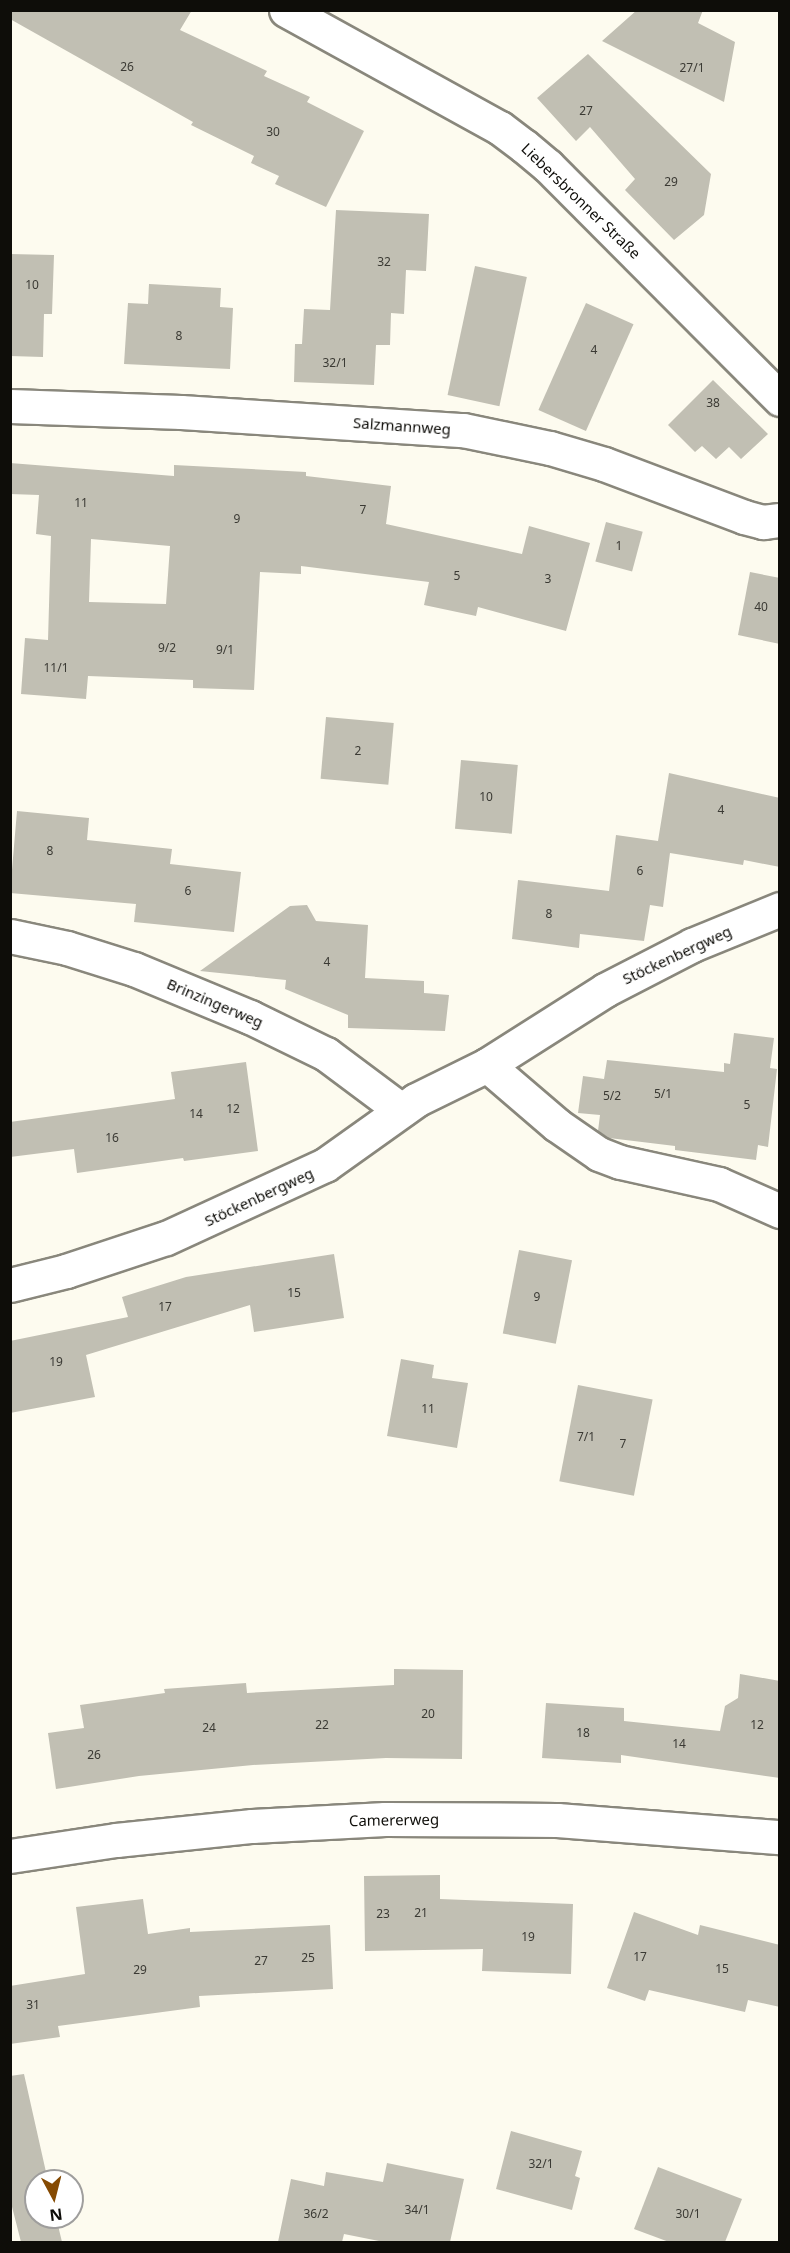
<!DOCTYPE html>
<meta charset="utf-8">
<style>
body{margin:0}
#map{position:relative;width:790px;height:2253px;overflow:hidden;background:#fdfbef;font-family:"Noto Sans",sans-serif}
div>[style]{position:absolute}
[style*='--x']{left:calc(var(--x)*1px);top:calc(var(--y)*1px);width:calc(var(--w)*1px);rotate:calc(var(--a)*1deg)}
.building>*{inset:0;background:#c1bfb3;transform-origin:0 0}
.roads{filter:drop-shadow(2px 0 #89877c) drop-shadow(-2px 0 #89877c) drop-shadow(0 2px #89877c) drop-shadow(0 -2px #89877c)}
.minor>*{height:33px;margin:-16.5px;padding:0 16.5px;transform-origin:16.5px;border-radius:16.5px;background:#fff}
span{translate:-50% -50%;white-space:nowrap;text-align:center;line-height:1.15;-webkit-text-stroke:4.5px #fff;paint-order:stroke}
.number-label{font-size:12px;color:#3b3a34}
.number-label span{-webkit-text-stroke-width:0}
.street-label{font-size:15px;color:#0e0d09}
.frame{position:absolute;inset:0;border:12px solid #0e0d09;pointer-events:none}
.north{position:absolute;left:24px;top:2169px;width:60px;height:60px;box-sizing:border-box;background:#fff;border:2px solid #9f9e9d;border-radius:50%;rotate:173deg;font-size:16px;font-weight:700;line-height:24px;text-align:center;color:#0e0d09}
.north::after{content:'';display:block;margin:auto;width:21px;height:27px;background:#854a02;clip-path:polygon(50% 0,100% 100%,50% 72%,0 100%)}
</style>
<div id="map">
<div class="building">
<div style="clip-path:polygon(10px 10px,192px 10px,180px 30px,267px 71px,264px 76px,310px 97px,307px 102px,364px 131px,326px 207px,275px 184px,279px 176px,251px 163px,254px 156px,191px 125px,193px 122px,10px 19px)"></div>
<div style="clip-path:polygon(637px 10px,703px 10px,698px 23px,735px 42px,724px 102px,602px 41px)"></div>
<div style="clip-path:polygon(588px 54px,711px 174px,704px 215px,674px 240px,625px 190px,635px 179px,590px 127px,576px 141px,537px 98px)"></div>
<div style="clip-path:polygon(336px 210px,429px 214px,426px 271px,406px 270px,404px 314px,391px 313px,390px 345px,376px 345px,374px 385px,294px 382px,295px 344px,302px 344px,304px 309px,330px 310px)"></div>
<div style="clip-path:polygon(10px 254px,54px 255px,52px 314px,44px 314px,43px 357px,10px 356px)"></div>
<div style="left:475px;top:266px;width:53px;height:132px;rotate:12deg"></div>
<div style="clip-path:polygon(149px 284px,221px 288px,220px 307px,233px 308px,230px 369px,124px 364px,128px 303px,148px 304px)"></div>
<div style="left:586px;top:303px;width:52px;height:117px;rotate:24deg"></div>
<div style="clip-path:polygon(713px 380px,768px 434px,741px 459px,729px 447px,716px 459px,702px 446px,695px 452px,668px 425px)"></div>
<div style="clip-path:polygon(evenodd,10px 463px,174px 476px,174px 465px,306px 472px,306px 476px,391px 486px,386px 524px,522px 554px,529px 526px,590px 543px,566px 631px,478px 607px,476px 616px,424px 605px,429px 582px,301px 566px,301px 574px,260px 572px,254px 690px,193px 688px,193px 680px,88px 676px,86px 699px,21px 694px,25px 638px,48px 640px,51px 536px,36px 534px,39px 495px,10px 494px,10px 463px,91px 539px,170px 546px,166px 604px,89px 602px,91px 539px)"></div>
<div style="left:606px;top:522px;width:38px;height:41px;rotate:15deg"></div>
<div style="clip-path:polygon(750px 572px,780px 578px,780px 644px,738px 635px)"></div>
<div style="left:326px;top:717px;width:68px;height:62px;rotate:5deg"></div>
<div style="left:461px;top:760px;width:57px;height:69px;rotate:5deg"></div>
<div style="clip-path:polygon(669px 773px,780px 798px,780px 867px,744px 860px,743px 865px,670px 853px,663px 907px,650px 905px,644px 941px,580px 934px,579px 948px,512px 939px,518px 880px,609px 891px,616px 835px,658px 841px)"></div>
<div style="clip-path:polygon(17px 811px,89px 818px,87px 840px,172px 849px,170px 864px,241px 872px,234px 932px,134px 922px,136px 904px,10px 893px)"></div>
<div style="clip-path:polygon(307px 905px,316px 921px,368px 925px,365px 978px,424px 981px,424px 993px,449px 995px,445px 1031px,348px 1028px,348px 1015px,285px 989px,286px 980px,200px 971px,290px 906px)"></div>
<div style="clip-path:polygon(734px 1033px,774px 1038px,770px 1068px,777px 1069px,768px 1147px,758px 1145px,756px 1160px,675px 1150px,675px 1146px,609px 1138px,598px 1131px,600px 1115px,578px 1113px,583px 1076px,604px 1079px,607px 1060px,724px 1072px,724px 1063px,730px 1064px)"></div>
<div style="clip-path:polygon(246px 1062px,258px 1151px,184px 1161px,183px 1158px,77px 1173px,74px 1149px,10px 1157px,10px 1122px,175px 1099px,171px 1072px)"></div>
<div style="left:519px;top:1250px;width:54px;height:85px;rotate:11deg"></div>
<div style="clip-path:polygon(334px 1254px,344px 1318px,254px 1332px,250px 1305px,86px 1355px,95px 1397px,10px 1413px,10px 1341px,128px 1317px,122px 1297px,186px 1277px)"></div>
<div style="clip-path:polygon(401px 1359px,434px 1365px,432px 1378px,468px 1383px,457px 1448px,387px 1436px)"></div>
<div style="left:578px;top:1385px;width:76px;height:98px;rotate:11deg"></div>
<div style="clip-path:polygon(394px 1669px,463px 1670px,462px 1759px,386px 1758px,253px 1765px,139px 1776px,56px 1789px,48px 1733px,84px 1728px,80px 1705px,165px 1693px,164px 1689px,246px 1683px,247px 1693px,394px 1685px)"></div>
<div style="clip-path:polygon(740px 1674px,780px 1681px,780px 1778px,621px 1755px,621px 1763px,542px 1758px,546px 1703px,624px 1708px,624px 1721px,720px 1731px,725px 1706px,738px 1698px)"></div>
<div style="clip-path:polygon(440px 1875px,440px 1899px,573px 1904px,571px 1974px,482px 1971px,483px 1949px,365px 1951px,364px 1876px)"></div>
<div style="clip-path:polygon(143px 1899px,148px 1934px,190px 1928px,190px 1932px,330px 1925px,333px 1989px,199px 1996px,200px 2007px,58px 2026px,60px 2037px,10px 2044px,10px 1986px,85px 1974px,76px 1907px)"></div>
<div style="clip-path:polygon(634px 1912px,698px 1935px,700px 1925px,780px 1945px,780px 2007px,748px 2000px,745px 2012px,649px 1990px,645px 2001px,607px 1988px)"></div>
<div style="clip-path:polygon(24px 2074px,48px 2181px,36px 2181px,36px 2217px,56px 2217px,62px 2242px,21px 2242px,10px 2199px,10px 2076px)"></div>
<div style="clip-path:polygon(511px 2131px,582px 2151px,575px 2176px,580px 2178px,572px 2210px,496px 2189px)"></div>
<div style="clip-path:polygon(387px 2163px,464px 2179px,450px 2242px,384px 2242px,344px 2234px,342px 2242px,278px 2242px,291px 2179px,324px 2186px,326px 2172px,383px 2182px)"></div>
<div style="clip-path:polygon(658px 2167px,742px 2199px,725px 2242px,669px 2242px,634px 2229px)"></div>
</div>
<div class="roads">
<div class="minor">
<div style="--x:286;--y:10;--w:244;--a:28.9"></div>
<div style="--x:500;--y:128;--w:30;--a:37"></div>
<div style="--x:524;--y:146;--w:31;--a:40"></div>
<div style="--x:548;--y:166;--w:329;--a:45.1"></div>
<div style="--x:10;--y:406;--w:171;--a:2"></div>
<div style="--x:181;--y:412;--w:283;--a:3.7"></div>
<div style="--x:463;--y:430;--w:89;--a:11.7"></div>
<div style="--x:550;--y:448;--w:56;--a:16.5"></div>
<div style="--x:604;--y:464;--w:150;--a:20.7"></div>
<div style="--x:744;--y:517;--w:20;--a:15"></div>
<div style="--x:763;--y:522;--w:17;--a:-7"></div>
<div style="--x:10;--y:936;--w:58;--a:11.9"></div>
<div style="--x:67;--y:948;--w:70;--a:17.4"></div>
<div style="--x:134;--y:969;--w:126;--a:22.5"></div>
<div style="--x:250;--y:1017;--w:85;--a:26"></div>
<div style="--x:326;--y:1054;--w:94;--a:36.7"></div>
<div style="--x:487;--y:1065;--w:92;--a:40.6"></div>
<div style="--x:557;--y:1125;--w:51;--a:34.6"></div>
<div style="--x:599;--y:1154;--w:22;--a:21"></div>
<div style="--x:620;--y:1162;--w:101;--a:12.5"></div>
<div style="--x:719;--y:1184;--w:67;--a:23.9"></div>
<div style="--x:10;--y:1285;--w:58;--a:-14"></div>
<div style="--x:66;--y:1271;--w:105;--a:-18.3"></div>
<div style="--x:166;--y:1238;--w:175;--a:-24.7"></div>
<div style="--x:325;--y:1165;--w:112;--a:-35.5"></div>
<div style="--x:416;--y:1100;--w:79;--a:-26.2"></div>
<div style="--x:487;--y:1065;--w:140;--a:-32.4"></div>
<div style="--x:605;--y:990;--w:98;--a:-27.3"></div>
<div style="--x:692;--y:945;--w:95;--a:-22.2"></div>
<div style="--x:10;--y:1856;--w:107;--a:-8.6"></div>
<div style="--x:116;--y:1840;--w:137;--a:-5.9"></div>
<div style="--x:252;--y:1826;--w:133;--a:-3"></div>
<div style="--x:385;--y:1819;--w:172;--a:0.3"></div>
<div style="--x:557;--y:1820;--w:224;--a:4.4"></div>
</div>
</div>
<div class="number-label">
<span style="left:127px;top:67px">26</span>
<span style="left:692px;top:68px">27/1</span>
<span style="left:586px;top:111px">27</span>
<span style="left:273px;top:132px">30</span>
<span style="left:671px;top:182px">29</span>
<span style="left:384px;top:262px">32</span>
<span style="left:32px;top:285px">10</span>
<span style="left:179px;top:336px">8</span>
<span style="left:594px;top:350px">4</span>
<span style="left:335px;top:363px">32/1</span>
<span style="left:713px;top:403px">38</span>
<span style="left:81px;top:503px">11</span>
<span style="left:363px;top:510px">7</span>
<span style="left:237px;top:519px">9</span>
<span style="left:619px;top:546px">1</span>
<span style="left:457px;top:576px">5</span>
<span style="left:548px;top:579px">3</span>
<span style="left:761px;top:607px">40</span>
<span style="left:167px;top:648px">9/2</span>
<span style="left:225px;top:650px">9/1</span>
<span style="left:56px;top:668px">11/1</span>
<span style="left:358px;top:751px">2</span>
<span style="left:486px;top:797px">10</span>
<span style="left:721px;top:810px">4</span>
<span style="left:50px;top:851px">8</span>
<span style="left:640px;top:871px">6</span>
<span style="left:188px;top:891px">6</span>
<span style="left:549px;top:914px">8</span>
<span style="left:327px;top:962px">4</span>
<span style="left:663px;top:1094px">5/1</span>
<span style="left:612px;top:1096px">5/2</span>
<span style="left:747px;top:1105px">5</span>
<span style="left:233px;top:1109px">12</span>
<span style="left:196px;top:1114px">14</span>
<span style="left:112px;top:1138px">16</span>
<span style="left:294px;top:1293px">15</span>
<span style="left:537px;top:1297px">9</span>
<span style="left:165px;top:1307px">17</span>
<span style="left:56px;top:1362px">19</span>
<span style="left:428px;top:1409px">11</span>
<span style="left:586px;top:1437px">7/1</span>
<span style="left:623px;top:1444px">7</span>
<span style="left:428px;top:1714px">20</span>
<span style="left:322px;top:1725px">22</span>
<span style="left:757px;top:1725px">12</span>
<span style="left:209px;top:1728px">24</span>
<span style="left:583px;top:1733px">18</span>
<span style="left:679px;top:1744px">14</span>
<span style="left:94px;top:1755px">26</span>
<span style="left:421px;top:1913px">21</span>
<span style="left:383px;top:1914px">23</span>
<span style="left:528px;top:1937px">19</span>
<span style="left:640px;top:1957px">17</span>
<span style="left:308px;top:1958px">25</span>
<span style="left:261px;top:1961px">27</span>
<span style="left:722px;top:1969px">15</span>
<span style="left:140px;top:1970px">29</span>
<span style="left:33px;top:2005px">31</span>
<span style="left:541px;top:2164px">32/1</span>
<span style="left:417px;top:2210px">34/1</span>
<span style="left:316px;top:2214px">36/2</span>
<span style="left:688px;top:2214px">30/1</span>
</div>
<div class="street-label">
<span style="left:581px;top:201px;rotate:44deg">Liebersbronner Straße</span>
<span style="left:402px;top:426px;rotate:4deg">Salzmannweg</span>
<span style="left:677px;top:955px;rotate:-25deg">Stöckenbergweg</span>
<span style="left:215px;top:1003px;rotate:23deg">Brinzingerweg</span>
<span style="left:259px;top:1197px;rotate:-25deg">Stöckenbergweg</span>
<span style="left:394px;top:1820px;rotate:-1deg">Camererweg</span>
</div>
<div class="frame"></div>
<div class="north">N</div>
</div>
